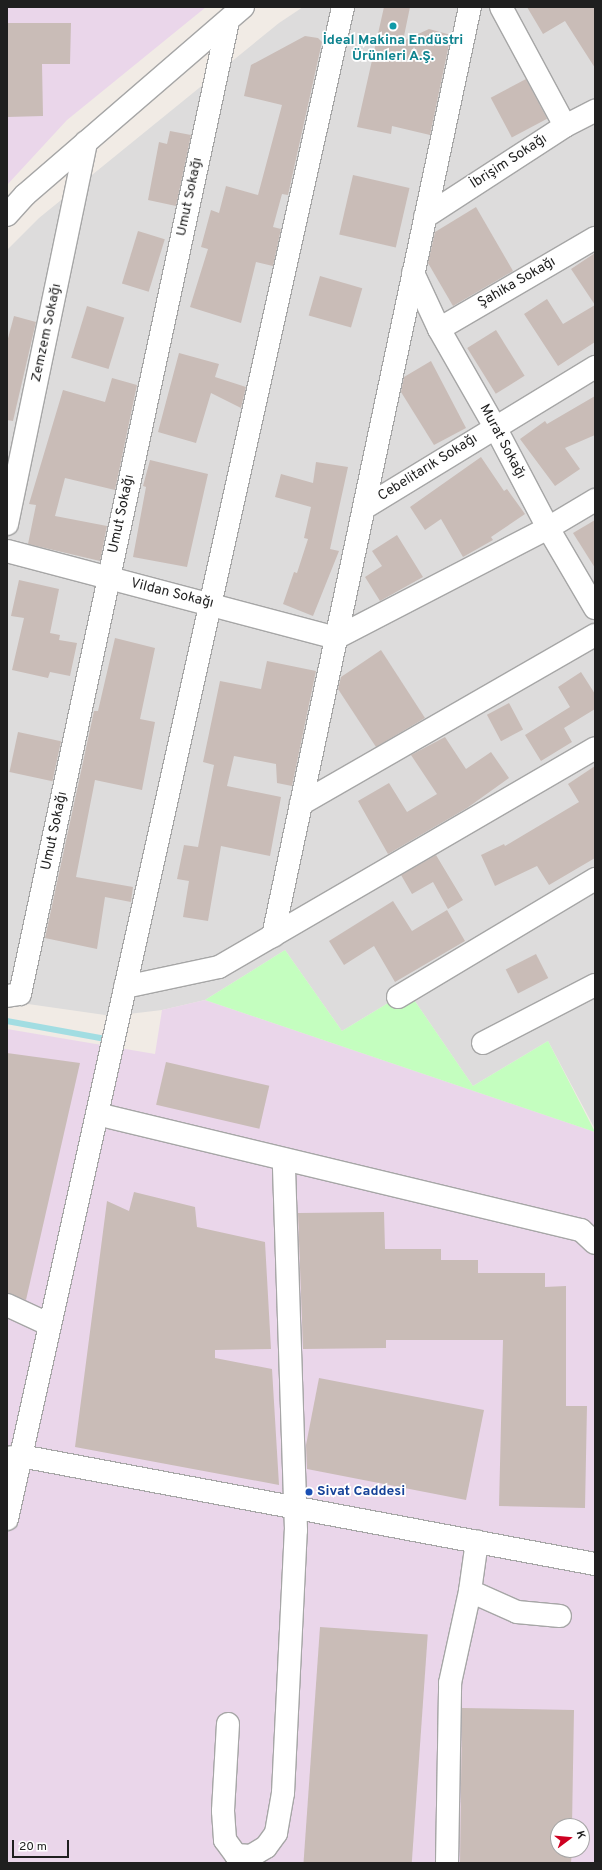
<!DOCTYPE html>
<meta charset="utf-8">
<style>
body{margin:0}
#map{position:relative;width:602px;height:1870px;overflow:hidden;background:#f1ebe5;font-family:Overpass,sans-serif}
div>[style]{position:absolute}
[style*='--x']{left:calc(var(--x)*1px);top:calc(var(--y)*1px);width:calc(var(--w)*1px);rotate:calc(var(--a)*1deg)}
.residential>*{inset:0;background:#dddcdc}
.industrial>*{inset:0;background:#ead6ea}
.park>*{inset:0;background:#c4febf}
.stream>*{height:5.5px;margin:-2.75px;padding:0 2.75px;transform-origin:2.75px;border-radius:2.75px;background:#a2dde2}
.building>*{inset:0;background:#c9bcb7;transform-origin:0 0}
.roads{filter:drop-shadow(1px 0 #a6a6a6) drop-shadow(-1px 0 #a6a6a6) drop-shadow(0 1px #a6a6a6) drop-shadow(0 -1px #a6a6a6)}
.minor>*{height:22px;margin:-11px;padding:0 11px;transform-origin:11px;border-radius:11px;background:#fff}
.dots>*{width:11px;height:11px;translate:-50% -50%;box-sizing:border-box;border:2px solid #fff;border-radius:50%}
span{translate:-50% -50%;white-space:nowrap;text-align:center;line-height:1.15;-webkit-text-stroke:3.5px #fff;paint-order:stroke}
.culture-label{font-size:14px;color:#0d838f;font-weight:700}
.street-label{font-size:14px;color:#1f1f1f}
.transit-label{font-size:14px;color:#164399;font-weight:700}
.left{translate:0 -50%;text-align:left}
.frame{position:absolute;inset:0;border:8px solid #1f1f1f;pointer-events:none}
.north{position:absolute;left:550px;top:1818px;width:40px;height:40px;box-sizing:border-box;background:#fff;border:1px solid #a5a5a5;border-radius:50%;rotate:74deg;font-size:11px;font-weight:700;line-height:16px;text-align:center;color:#1f1f1f}
.north::after{content:'';display:block;margin:auto;width:14px;height:18px;background:#ce0021;clip-path:polygon(50% 0,100% 100%,50% 72%,0 100%)}
.scale{position:absolute;left:12px;top:1840px;width:57px;height:18px;box-sizing:border-box;border:2px solid #1f1f1f;border-top:0;padding-left:5px;font-size:12px;line-height:14px;white-space:nowrap;color:#1f1f1f;-webkit-text-stroke:3px #fff;paint-order:stroke}
</style>
<div id="map">
<div class="residential">
<div style="clip-path:polygon(303px 7px,595px 7px,595px 1129px,548px 1041px,473px 1086px,408px 991px,342px 1031px,285px 950px,205px 1000px,162px 1010px,112px 1016px,7px 1001px,7px 250px,39px 218px,279px 23px)"></div>
</div>
<div class="industrial">
<div style="clip-path:polygon(7px 7px,206px 7px,67px 120px,7px 185px)"></div>
<div style="clip-path:polygon(evenodd,205px 1000px,595px 1132px,595px 1863px,7px 1863px,7px 1029px,155px 1054px,162px 1010px,205px 1000px,558px 1826px,582px 1826px,582px 1850px,558px 1850px,558px 1826px)"></div>
</div>
<div class="park">
<div style="clip-path:polygon(285px 950px,342px 1031px,408px 991px,473px 1086px,548px 1041px,595px 1132px,205px 1000px)"></div>
</div>
<div class="stream">
<div style="--x:7;--y:1021;--w:96;--a:10.3"></div>
</div>
<div class="building">
<div style="clip-path:polygon(384px 7px,410px 7px,403px 41px,429px 29px,451px 35px,430px 135px,392px 126px,391px 134px,357px 127px)"></div>
<div style="clip-path:polygon(527px 7px,595px 7px,595px 68px,565px 21px,543px 34px)"></div>
<div style="clip-path:polygon(7px 23px,71px 23px,70px 64px,42px 64px,43px 116px,7px 117px)"></div>
<div style="clip-path:polygon(305px 36px,318px 38px,322px 42px,288px 195px,282px 194px,273px 227px,281px 229px,273px 266px,256px 262px,241px 323px,190px 307px,208px 249px,201px 247px,211px 210px,219px 213px,226px 186px,258px 195px,282px 105px,244px 96px,251px 65px)"></div>
<div style="left:526px;top:79px;width:45px;height:40px;rotate:62deg"></div>
<div style="clip-path:polygon(170px 131px,191px 135px,176px 206px,148px 200px,159px 142px,167px 144px)"></div>
<div style="left:353px;top:175px;width:58px;height:61px;rotate:13deg"></div>
<div style="clip-path:polygon(476px 207px,513px 271px,453px 306px,428px 263px,435px 232px)"></div>
<div style="left:138px;top:231px;width:28px;height:55px;rotate:17deg"></div>
<div style="clip-path:polygon(595px 253px,595px 342px,558px 366px,524px 314px,547px 299px,563px 324px,595px 305px,571px 269px)"></div>
<div style="left:320px;top:276px;width:44px;height:41px;rotate:16deg"></div>
<div style="left:87px;top:306px;width:39px;height:54px;rotate:17deg"></div>
<div style="clip-path:polygon(14px 316px,36px 322px,13px 421px,7px 420px,7px 342px)"></div>
<div style="left:496px;top:330px;width:54px;height:34px;rotate:58deg"></div>
<div style="clip-path:polygon(179px 353px,219px 364px,215px 377px,246px 387px,241px 408px,211px 393px,196px 443px,158px 432px)"></div>
<div style="clip-path:polygon(431px 361px,466px 428px,434px 445px,401px 392px,404px 377px)"></div>
<div style="clip-path:polygon(112px 378px,137px 385px,115px 490px,65px 478px,55px 516px,107px 526px,100px 561px,28px 544px,36px 505px,29px 504px,63px 390px,105px 402px)"></div>
<div style="clip-path:polygon(595px 396px,595px 435px,565px 448px,580px 469px,555px 486px,520px 439px,545px 421px,547px 424px)"></div>
<div style="clip-path:polygon(481px 457px,504px 491px,507px 489px,525px 514px,491px 537px,493px 540px,463px 557px,441px 519px,425px 530px,410px 507px)"></div>
<div style="clip-path:polygon(150px 460px,208px 474px,187px 567px,133px 557px,146px 487px,143px 486px)"></div>
<div style="clip-path:polygon(316px 462px,348px 467px,330px 549px,339px 551px,313px 616px,283px 604px,294px 572px,297px 573px,308px 539px,304px 538px,311px 507px,275px 497px,281px 474px,313px 483px)"></div>
<div style="clip-path:polygon(595px 520px,595px 568px,573px 533px)"></div>
<div style="clip-path:polygon(397px 535px,423px 577px,380px 601px,365px 577px,382px 566px,372px 551px)"></div>
<div style="clip-path:polygon(19px 580px,59px 589px,50px 633px,60px 635px,59px 640px,77px 643px,70px 676px,50px 672px,48px 678px,12px 670px,24px 618px,11px 616px)"></div>
<div style="clip-path:polygon(115px 638px,155px 648px,140px 719px,155px 722px,142px 790px,95px 780px,76px 877px,133px 887px,131px 902px,105px 897px,97px 949px,45px 938px,94px 711px,98px 711px)"></div>
<div style="clip-path:polygon(381px 650px,425px 718px,376px 747px,338px 689px,341px 677px)"></div>
<div style="clip-path:polygon(267px 661px,316px 671px,292px 786px,277px 783px,276px 764px,234px 756px,227px 786px,281px 797px,270px 856px,221px 846px,208px 921px,183px 917px,189px 881px,177px 879px,184px 845px,198px 847px,214px 765px,203px 762px,220px 681px,261px 689px)"></div>
<div style="clip-path:polygon(581px 672px,595px 694px,595px 709px,564px 728px,572px 742px,541px 761px,525px 735px,570px 707px,558px 687px)"></div>
<div style="left:509px;top:703px;width:30px;height:25px;rotate:62deg"></div>
<div style="left:18px;top:732px;width:44px;height:41px;rotate:12deg"></div>
<div style="clip-path:polygon(445px 737px,466px 769px,491px 752px,509px 778px,467px 808px,388px 854px,358px 801px,389px 783px,407px 812px,437px 794px,411px 755px)"></div>
<div style="clip-path:polygon(595px 766px,595px 858px,549px 885px,537px 866px,495px 886px,481px 855px,504px 844px,505px 846px,579px 802px,568px 784px)"></div>
<div style="clip-path:polygon(436px 855px,463px 900px,448px 909px,433px 882px,412px 894px,401px 875px)"></div>
<div style="clip-path:polygon(393px 901px,412px 931px,447px 910px,465px 941px,395px 982px,374px 946px,344px 965px,329px 941px)"></div>
<div style="left:536px;top:954px;width:27px;height:34px;rotate:63deg"></div>
<div style="clip-path:polygon(7px 1053px,80px 1063px,26px 1300px,7px 1293px)"></div>
<div style="left:166px;top:1062px;width:106px;height:44px;rotate:13deg"></div>
<div style="clip-path:polygon(134px 1192px,195px 1207px,197px 1227px,265px 1242px,271px 1349px,215px 1350px,215px 1358px,272px 1369px,279px 1485px,75px 1447px,107px 1201px,129px 1211px)"></div>
<div style="clip-path:polygon(384px 1212px,385px 1249px,441px 1249px,441px 1260px,478px 1260px,478px 1273px,545px 1273px,545px 1287px,566px 1286px,566px 1406px,587px 1406px,585px 1508px,499px 1506px,503px 1340px,386px 1340px,386px 1348px,303px 1349px,298px 1213px)"></div>
<div style="clip-path:polygon(319px 1378px,484px 1410px,466px 1500px,307px 1469px,306px 1445px)"></div>
<div style="left:320px;top:1627px;width:108px;height:237px;rotate:4deg"></div>
<div style="clip-path:polygon(462px 1708px,574px 1710px,572px 1826px,558px 1826px,558px 1850px,572px 1850px,571px 1863px,460px 1863px)"></div>
</div>
<div class="roads">
<div class="minor">
<div style="--x:501;--y:7;--w:135;--a:61.7"></div>
<div style="--x:7;--y:215;--w:27;--a:-48"></div>
<div style="--x:25;--y:195;--w:288;--a:-40.8"></div>
<div style="--x:425;--y:217;--w:167;--a:-33"></div>
<div style="--x:565;--y:126;--w:34;--a:-27"></div>
<div style="--x:413;--y:273;--w:62;--a:65.1"></div>
<div style="--x:439;--y:329;--w:113;--a:60.3"></div>
<div style="--x:495;--y:427;--w:114;--a:62.3"></div>
<div style="--x:548;--y:528;--w:93;--a:59.6"></div>
<div style="--x:439;--y:329;--w:181;--a:-30.3"></div>
<div style="--x:364;--y:508;--w:271;--a:-31.4"></div>
<div style="--x:7;--y:524;--w:390;--a:-78.3"></div>
<div style="--x:7;--y:551;--w:340;--a:14.8"></div>
<div style="--x:336;--y:638;--w:239;--a:-27.4"></div>
<div style="--x:548;--y:528;--w:55;--a:-30.8"></div>
<div style="--x:301;--y:804;--w:339;--a:-29.9"></div>
<div style="--x:273;--y:936;--w:950;--a:-78.03"></div>
<div style="--x:125;--y:987;--w:96;--a:-12"></div>
<div style="--x:219;--y:967;--w:435;--a:-30.2"></div>
<div style="--x:7;--y:996;--w:13;--a:-9"></div>
<div style="--x:20;--y:994;--w:995;--a:-77.93"></div>
<div style="--x:398;--y:997;--w:230;--a:-30.9"></div>
<div style="--x:483;--y:1043;--w:126;--a:-27.4"></div>
<div style="--x:97;--y:1114;--w:498;--a:13.5"></div>
<div style="--x:581;--y:1230;--w:19;--a:43"></div>
<div style="--x:7;--y:1305;--w:47;--a:24.9"></div>
<div style="--x:7;--y:1458;--w:14;--a:-8"></div>
<div style="--x:21;--y:1456;--w:584;--a:10.66"></div>
<div style="--x:7;--y:1519;--w:1549;--a:-77.47"></div>
<div style="--x:470;--y:1591;--w:51;--a:24.1"></div>
<div style="--x:517;--y:1612;--w:43;--a:5.3"></div>
<div style="--x:228;--y:1724;--w:87;--a:93.3"></div>
<div style="--x:223;--y:1811;--w:29;--a:86"></div>
<div style="--x:225;--y:1840;--w:19;--a:54"></div>
<div style="--x:236;--y:1855;--w:15;--a:4"></div>
<div style="--x:251;--y:1856;--w:17;--a:-31"></div>
<div style="--x:266;--y:1847;--w:17;--a:-54"></div>
<div style="--x:276;--y:1833;--w:41;--a:-80.1"></div>
<div style="--x:283;--y:1793;--w:263;--a:-87.2"></div>
<div style="--x:296;--y:1530;--w:371;--a:-91.9"></div>
<div style="--x:447;--y:1863;--w:180;--a:-89"></div>
<div style="--x:450;--y:1683;--w:94;--a:-77.7"></div>
<div style="--x:470;--y:1591;--w:50;--a:-82"></div>
</div>
</div>
<div class="dots">
<div style="left:393px;top:26px;background:#0f9aa8"></div>
<div style="left:309px;top:1492px;background:#1a4fb4"></div>
</div>
<div class="culture-label">
<span style="left:393px;top:49px">İdeal Makina Endüstri<br>Ürünleri A.Ş.</span>
</div>
<div class="street-label">
<span style="left:509px;top:162px;rotate:-33deg">İbrişim Sokağı</span>
<span style="left:190px;top:197px;rotate:-78deg">Umut Sokağı</span>
<span style="left:517px;top:283px;rotate:-30deg">Şahika Sokağı</span>
<span style="left:47px;top:333px;rotate:-78deg">Zemzem Sokağı</span>
<span style="left:502px;top:442px;rotate:62deg">Murat Sokağı</span>
<span style="left:428px;top:468px;rotate:-32deg">Cebelitarık Sokağı</span>
<span style="left:122px;top:514px;rotate:-78deg">Umut Sokağı</span>
<span style="left:172px;top:594px;rotate:14deg">Vildan Sokağı</span>
<span style="left:55px;top:831px;rotate:-78deg">Umut Sokağı</span>
</div>
<div class="transit-label">
<span class="left" style="left:317px;top:1492px">Sivat Caddesi</span>
</div>
<div class="frame"></div>
<div class="north">K</div>
<div class="scale">20 m</div>
</div>
